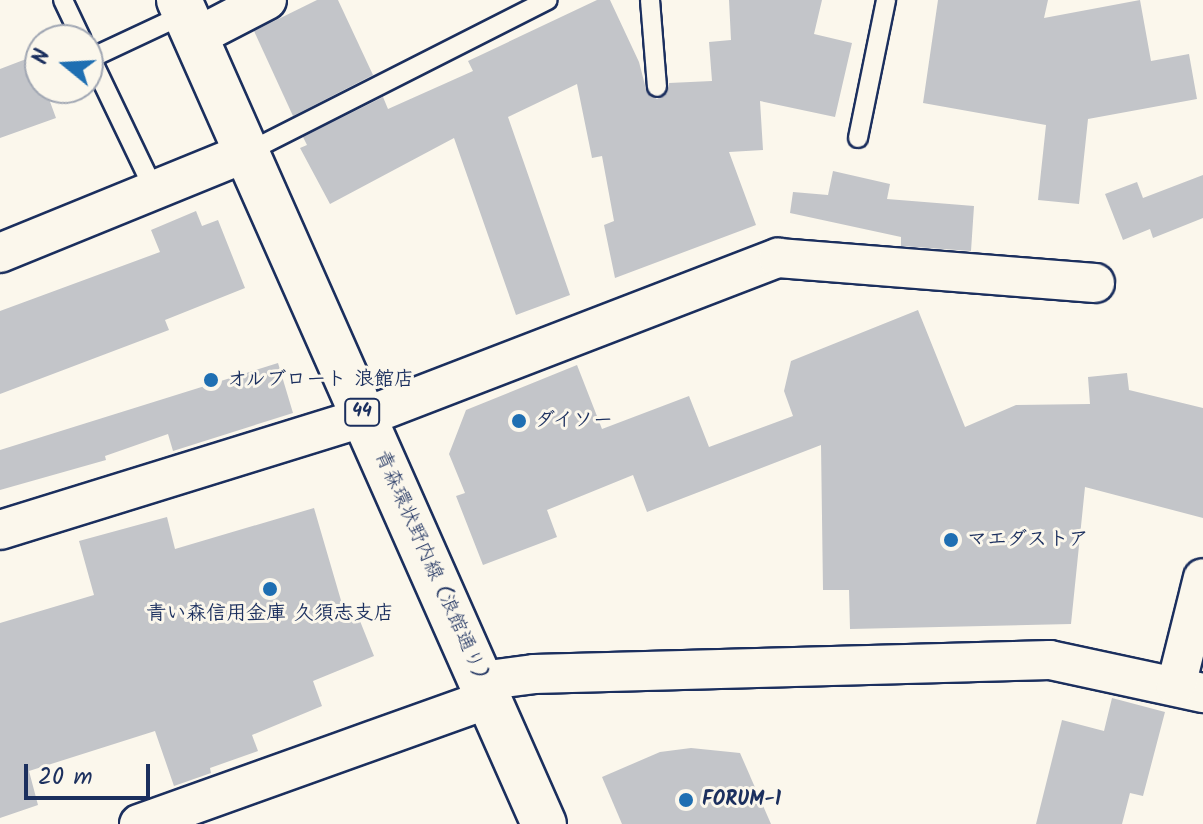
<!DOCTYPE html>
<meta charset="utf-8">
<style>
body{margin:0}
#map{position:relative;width:1203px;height:824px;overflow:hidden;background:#fbf7ec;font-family:Kalam,"Klee One",sans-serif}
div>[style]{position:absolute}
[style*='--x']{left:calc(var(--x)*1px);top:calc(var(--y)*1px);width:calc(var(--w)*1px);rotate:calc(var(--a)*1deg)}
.building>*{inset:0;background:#c3c5c9}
.roads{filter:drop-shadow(2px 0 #1b2f5e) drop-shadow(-2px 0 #1b2f5e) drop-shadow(0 2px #1b2f5e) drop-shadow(0 -2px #1b2f5e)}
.service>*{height:18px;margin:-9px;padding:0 9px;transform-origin:9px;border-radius:9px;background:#fbf7ec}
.minor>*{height:38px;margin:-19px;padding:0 19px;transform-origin:19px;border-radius:19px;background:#fbf7ec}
.primary>*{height:44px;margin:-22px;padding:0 22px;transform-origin:22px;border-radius:22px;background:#fbf7ec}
.dots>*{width:22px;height:22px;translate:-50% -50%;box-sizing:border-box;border:4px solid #fbf7ec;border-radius:50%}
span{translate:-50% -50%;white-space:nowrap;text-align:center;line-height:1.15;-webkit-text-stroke:6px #fbf7ec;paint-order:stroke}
.shield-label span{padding:2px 6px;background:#fbf7ec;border:2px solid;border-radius:6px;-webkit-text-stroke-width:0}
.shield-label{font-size:18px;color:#1b2f5e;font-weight:700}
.poi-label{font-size:20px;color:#1b2f5e;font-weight:700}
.left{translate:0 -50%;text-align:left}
.street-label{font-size:20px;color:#1b2f5e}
.north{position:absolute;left:24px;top:24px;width:80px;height:80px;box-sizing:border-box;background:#fbf7ec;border:2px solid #a1a7b3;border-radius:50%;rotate:288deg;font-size:22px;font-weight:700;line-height:32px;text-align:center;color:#1b2f5e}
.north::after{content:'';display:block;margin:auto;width:28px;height:36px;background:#1f6fb2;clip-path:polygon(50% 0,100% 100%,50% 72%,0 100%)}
.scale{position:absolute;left:24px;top:764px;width:126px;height:36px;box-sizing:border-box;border:4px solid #1b2f5e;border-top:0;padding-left:10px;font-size:24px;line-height:28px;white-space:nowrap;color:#1b2f5e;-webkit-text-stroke:6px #fbf7ec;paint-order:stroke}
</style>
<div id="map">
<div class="building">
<div style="clip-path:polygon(317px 0,338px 0,373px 75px,293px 116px,254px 31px)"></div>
<div style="clip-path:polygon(597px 0,610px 0,639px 62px,647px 93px,657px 99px,667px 93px,669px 83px,712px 81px,709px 42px,731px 40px,729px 0,822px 0,814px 34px,852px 43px,835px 117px,760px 101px,763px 150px,729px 152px,756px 225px,615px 278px,604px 225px,614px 221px,602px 156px,592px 158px,577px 84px,508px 117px,570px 295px,516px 315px,454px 138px,330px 204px,300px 148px,307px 145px,303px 137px,383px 97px,388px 109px,473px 71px,468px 61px)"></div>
<div style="clip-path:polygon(938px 0,1048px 0,1044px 18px,1140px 0,1151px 61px,1189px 54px,1197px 99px,1088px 119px,1079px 204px,1038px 200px,1046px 125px,923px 103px)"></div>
<div style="clip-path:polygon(34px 56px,40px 88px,45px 88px,56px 118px,0 138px,0 69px)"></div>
<div style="clip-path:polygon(833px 171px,890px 184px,887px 199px,974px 206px,971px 251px,901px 246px,901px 237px,790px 213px,793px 192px,828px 195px)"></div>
<div style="clip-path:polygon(1203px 175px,1203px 218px,1153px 238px,1150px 229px,1123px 240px,1105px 194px,1137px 182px,1143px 198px)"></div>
<div style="clip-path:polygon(196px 211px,202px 226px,218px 220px,245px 288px,165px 320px,169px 330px,0 394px,0 311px,160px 252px,151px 230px)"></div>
<div style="clip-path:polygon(918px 310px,965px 427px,1016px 405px,1090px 404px,1088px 377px,1127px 373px,1129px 390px,1203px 408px,1203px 518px,1085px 487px,1071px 624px,850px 629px,849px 590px,823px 590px,821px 445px,647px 512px,633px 475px,547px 510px,557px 537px,483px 565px,456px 496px,465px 493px,449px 454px,466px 410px,577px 365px,602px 429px,689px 396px,709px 447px,793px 416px,784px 391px,791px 361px)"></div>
<div style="clip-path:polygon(278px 363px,293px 413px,173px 451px,168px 434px,105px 456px,106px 460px,0 490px,0 450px)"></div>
<div style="clip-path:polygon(314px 508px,347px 621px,358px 616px,374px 656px,313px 681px,322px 706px,252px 735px,258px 751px,210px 768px,211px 773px,174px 786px,155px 731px,29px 771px,38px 805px,0 818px,0 623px,94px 595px,79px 541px,167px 517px,175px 549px)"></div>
<div style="clip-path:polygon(1112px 698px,1165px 712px,1143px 796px,1130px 793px,1122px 824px,1036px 824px,1062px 720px,1104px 731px)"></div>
<div style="clip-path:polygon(691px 748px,740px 753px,771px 824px,622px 824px,602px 777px,660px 752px)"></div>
</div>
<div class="roads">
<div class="service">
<div style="--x:63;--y:0;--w:44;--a:64.6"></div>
<div style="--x:650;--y:0;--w:87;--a:85.4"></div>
<div style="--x:88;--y:52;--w:153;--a:64.4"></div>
<div style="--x:91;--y:58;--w:104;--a:-25.1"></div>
<div style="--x:858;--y:138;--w:141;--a:-78.5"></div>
<div style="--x:248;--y:152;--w:336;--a:-26.9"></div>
</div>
<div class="minor">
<div style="--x:196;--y:37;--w:80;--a:-27.5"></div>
<div style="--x:0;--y:253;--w:268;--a:-22.2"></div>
<div style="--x:0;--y:530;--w:382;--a:-17.2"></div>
<div style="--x:365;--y:417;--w:443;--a:-21.1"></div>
<div style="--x:778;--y:258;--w:318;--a:4.5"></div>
<div style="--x:481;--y:681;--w:53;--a:-7.5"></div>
<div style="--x:534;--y:674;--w:516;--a:-1.55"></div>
<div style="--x:1050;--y:660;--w:157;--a:12.2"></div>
<div style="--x:1176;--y:686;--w:111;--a:-76"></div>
<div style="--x:139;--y:824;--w:372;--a:-19.7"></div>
</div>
<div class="primary">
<div style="--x:179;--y:0;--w:901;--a:66.11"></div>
</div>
</div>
<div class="dots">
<div style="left:211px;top:380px;background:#1f6fb2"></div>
<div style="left:519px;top:421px;background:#1f6fb2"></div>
<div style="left:951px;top:540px;background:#1f6fb2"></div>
<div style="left:270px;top:589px;background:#1f6fb2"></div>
<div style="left:686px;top:800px;background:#1f6fb2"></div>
</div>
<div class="shield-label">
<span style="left:362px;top:412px">44</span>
</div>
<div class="poi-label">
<span class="left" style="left:227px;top:380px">オルブロート 浪館店</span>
<span class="left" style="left:535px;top:421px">ダイソー</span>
<span class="left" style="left:967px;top:540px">マエダストア</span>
<span style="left:270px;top:614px">青い森信用金庫 久須志支店</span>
<span class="left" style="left:702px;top:800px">FORUM-1</span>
</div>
<div class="street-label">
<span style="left:430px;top:565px;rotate:66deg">青森環状野内線 (浪館通り)</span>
</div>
<div class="north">N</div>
<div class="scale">20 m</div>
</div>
